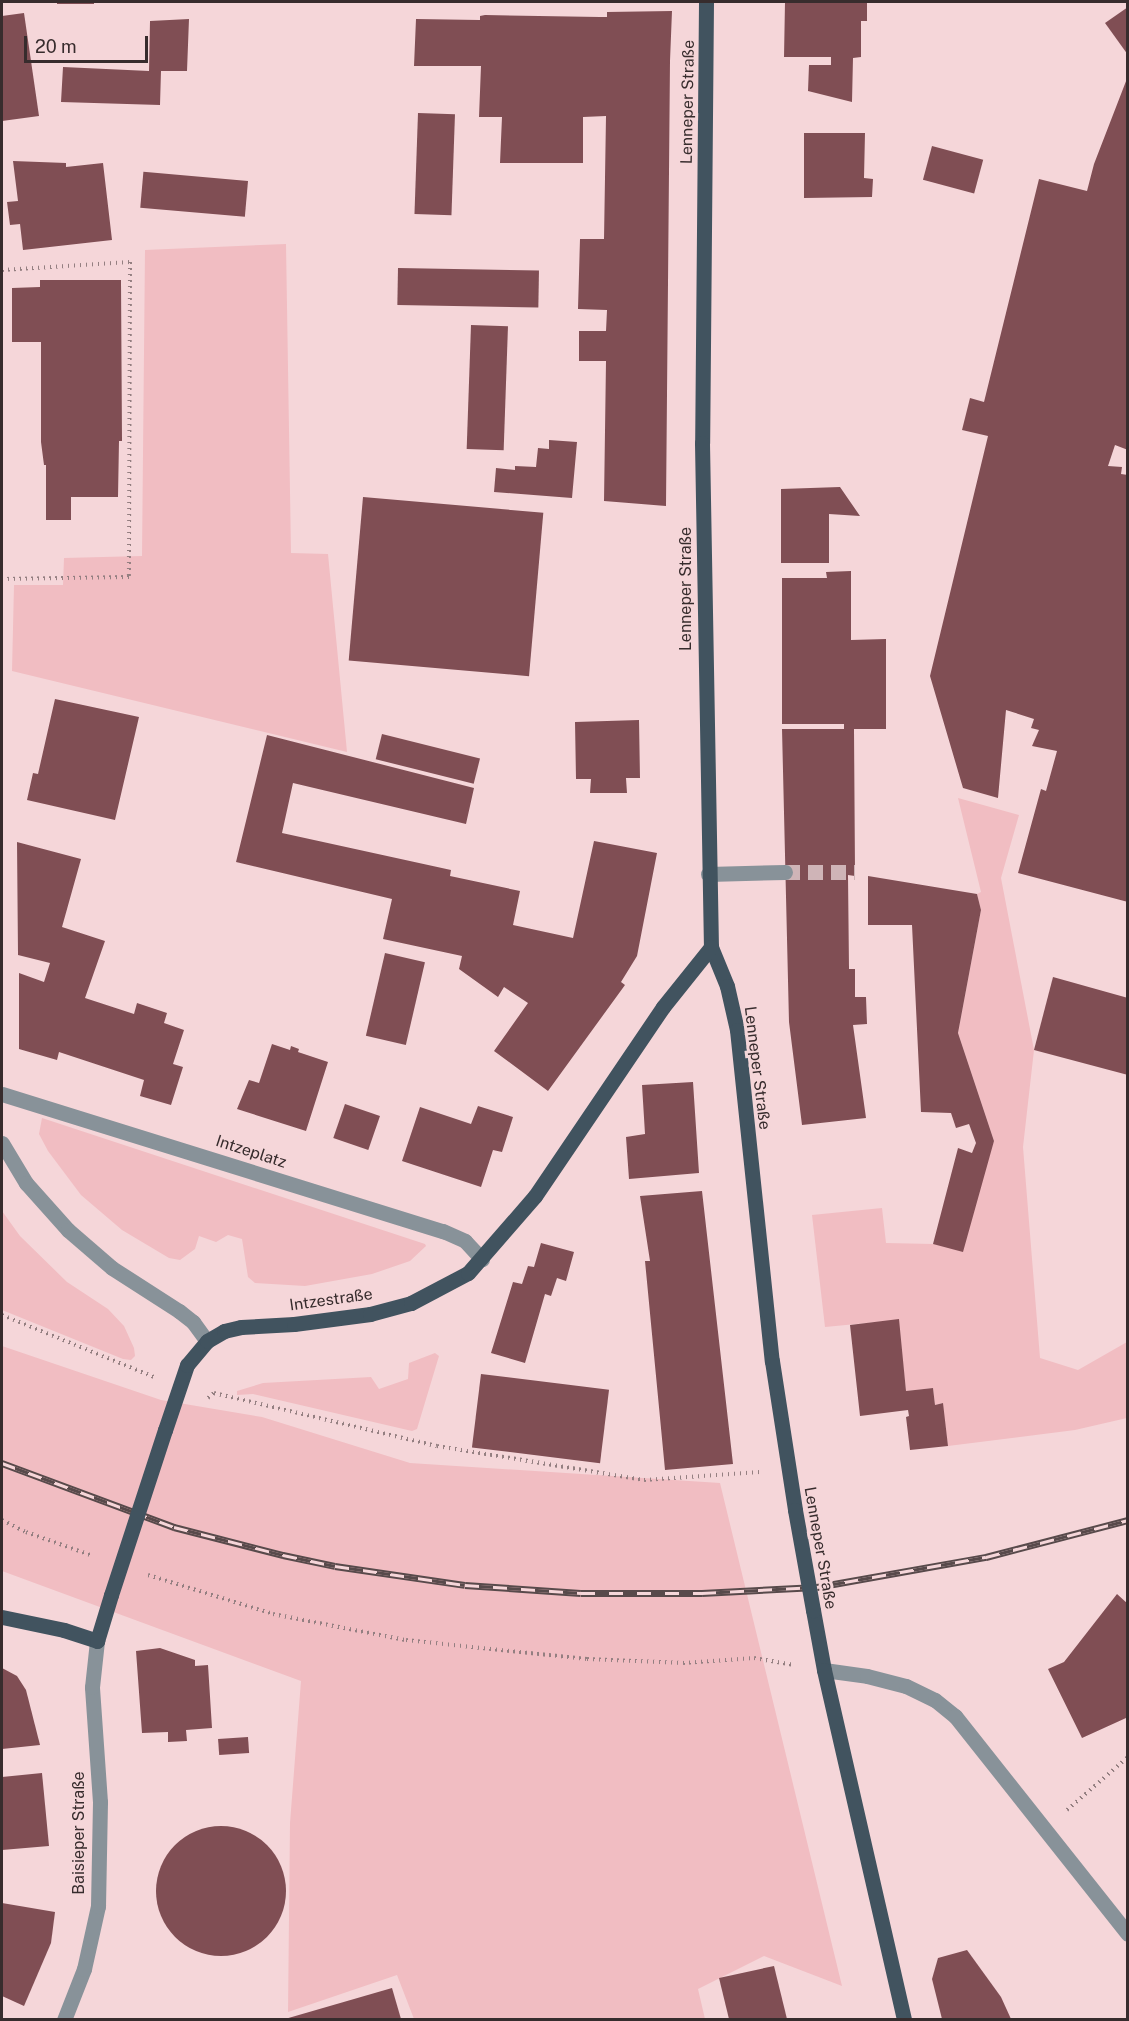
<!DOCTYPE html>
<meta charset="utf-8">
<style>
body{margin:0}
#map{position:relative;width:1129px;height:2021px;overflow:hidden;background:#f5d6d9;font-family:"Public Sans",sans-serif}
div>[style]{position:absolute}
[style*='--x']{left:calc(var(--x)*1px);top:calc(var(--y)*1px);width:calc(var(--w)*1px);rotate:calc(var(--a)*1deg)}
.green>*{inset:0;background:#f1bdc2}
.building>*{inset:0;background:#804e54;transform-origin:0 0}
.round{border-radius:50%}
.minor-tunnel>*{height:15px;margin-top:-7.5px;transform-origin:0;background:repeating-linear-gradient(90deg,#cfb4b7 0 15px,transparent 0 23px)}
.path>*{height:4px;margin-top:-2px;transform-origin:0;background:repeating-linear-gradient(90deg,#947f81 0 1.5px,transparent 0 6px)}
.minor>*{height:15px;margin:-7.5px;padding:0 7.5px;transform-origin:7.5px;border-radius:7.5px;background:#889299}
.major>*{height:15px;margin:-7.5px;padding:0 7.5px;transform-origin:7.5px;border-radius:7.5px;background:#41535f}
.rail>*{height:7px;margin-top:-3.5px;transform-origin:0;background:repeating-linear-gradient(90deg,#f5d6d9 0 14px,#584a4b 0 28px);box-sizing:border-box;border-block:2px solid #584a4b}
.major-bridge>*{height:15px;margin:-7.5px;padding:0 7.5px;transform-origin:7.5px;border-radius:7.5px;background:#41535f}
span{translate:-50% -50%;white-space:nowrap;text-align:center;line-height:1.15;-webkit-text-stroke:6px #f5d6d9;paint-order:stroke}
.street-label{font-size:16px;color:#372c2d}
.frame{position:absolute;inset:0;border:3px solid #372c2d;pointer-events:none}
.scale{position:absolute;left:24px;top:36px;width:124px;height:27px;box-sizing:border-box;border:3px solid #372c2d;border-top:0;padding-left:8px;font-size:18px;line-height:21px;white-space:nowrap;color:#372c2d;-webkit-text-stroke:4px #f5d6d9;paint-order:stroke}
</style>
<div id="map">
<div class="green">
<div style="clip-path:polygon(286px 244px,291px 553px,328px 554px,347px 752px,12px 671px,14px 585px,63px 585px,64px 558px,142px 556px,145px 250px)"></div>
<div style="clip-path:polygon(958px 798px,1019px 815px,1001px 878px,1034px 1050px,1023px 1147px,1040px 1358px,1078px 1370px,1127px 1342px,1127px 1418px,1075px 1430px,948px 1446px,942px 1403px,935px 1405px,933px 1388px,906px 1391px,898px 1320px,825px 1327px,812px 1215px,882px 1208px,886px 1243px,933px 1244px,994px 1141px,958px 1033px,981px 910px,977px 894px,981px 892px)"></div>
<div style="clip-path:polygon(42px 1118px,425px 1244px,426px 1246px,410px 1261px,372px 1274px,305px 1286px,255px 1283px,248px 1277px,242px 1239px,228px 1235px,216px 1242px,199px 1236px,195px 1249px,180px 1260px,169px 1258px,122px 1230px,81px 1195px,48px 1151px,39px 1134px)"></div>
<div style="clip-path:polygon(2px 1211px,20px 1236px,67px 1282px,108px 1309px,124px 1326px,134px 1348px,135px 1356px,131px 1360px,123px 1359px,2px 1310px)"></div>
<div style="clip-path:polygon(2px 1346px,161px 1400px,262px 1417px,410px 1463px,720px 1483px,842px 1986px,764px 1956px,698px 1989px,705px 2019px,414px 2019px,397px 1975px,288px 2012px,290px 1823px,301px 1681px,2px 1571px)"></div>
<div style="clip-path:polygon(435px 1353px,439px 1356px,417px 1429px,412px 1431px,253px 1394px,237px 1395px,237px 1391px,263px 1383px,371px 1377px,379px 1389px,408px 1379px,409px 1363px)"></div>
</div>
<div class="building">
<div style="left:57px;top:2px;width:37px;height:2px"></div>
<div style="clip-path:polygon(785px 2px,867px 2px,867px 21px,861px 21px,861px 57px,853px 58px,852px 102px,808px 91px,809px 65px,831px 65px,831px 57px,784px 57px)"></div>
<div style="clip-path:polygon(1128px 7px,1128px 55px,1105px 23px)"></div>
<div style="clip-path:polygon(672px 11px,670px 61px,666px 506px,604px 501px,606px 361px,579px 361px,579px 331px,606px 331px,607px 310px,578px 309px,580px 239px,604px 239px,606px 116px,583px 117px,583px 163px,500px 163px,502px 117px,479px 117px,481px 66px,414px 66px,416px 19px,480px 20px,480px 16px,485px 15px,600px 17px,607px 17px,607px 12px)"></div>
<div style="clip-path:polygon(24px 13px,39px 116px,2px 121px,2px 16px)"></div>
<div style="clip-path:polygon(189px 19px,187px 71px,161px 71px,160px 105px,61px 102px,63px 67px,149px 71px,150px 21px)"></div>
<div style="clip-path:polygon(1128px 76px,1128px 450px,1115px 445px,1108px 466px,1122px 467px,1121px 474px,1128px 475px,1128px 902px,1018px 873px,1041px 789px,1046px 791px,1057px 751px,1032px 746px,1039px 730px,1031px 728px,1034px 719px,1006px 710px,998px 798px,963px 788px,930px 676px,988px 436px,962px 430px,970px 398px,984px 402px,1039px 179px,1087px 191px,1094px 164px)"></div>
<div style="left:418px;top:113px;width:37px;height:101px;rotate:2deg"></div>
<div style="clip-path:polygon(804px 133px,865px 133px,864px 178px,873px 179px,872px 197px,804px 198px)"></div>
<div style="left:932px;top:146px;width:53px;height:35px;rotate:15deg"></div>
<div style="clip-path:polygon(13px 161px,66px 163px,66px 167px,103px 163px,112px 240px,23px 250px,20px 224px,10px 225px,7px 202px,18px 201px)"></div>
<div style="left:248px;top:181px;width:36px;height:105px;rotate:95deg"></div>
<div style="left:398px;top:268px;width:141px;height:37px;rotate:1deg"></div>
<div style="clip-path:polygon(40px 280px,121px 280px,122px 441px,119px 441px,118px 497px,71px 497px,71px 520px,46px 520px,46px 465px,44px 465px,41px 442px,41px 342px,12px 342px,12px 288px,40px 287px)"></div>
<div style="left:471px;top:325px;width:37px;height:124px;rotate:2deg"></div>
<div style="clip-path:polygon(549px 440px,577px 442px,572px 498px,494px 492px,496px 468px,515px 470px,515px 466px,536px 467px,538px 448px,549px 449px)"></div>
<div style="clip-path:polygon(840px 487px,860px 516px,829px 514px,829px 563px,781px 563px,781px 489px)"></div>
<div style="left:363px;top:497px;width:181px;height:164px;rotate:5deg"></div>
<div style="clip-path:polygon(851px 571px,851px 640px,886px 639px,886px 729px,854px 729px,855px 872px,855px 876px,848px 875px,849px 969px,855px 969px,855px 997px,866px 997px,867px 1024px,853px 1025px,866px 1118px,802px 1125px,789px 1022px,782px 729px,844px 729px,844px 724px,782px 724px,782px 578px,827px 578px,826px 572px)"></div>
<div style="clip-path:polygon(55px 699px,139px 717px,115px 820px,27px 800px,33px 773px,38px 774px)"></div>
<div style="clip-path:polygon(639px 720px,640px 778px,626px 778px,627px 793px,590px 793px,591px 779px,576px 779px,575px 722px)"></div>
<div style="left:382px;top:734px;width:101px;height:26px;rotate:14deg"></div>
<div style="clip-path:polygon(267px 735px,474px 788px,466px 824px,293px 783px,282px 833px,451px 870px,450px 876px,520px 891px,513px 925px,573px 938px,594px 841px,657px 853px,637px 956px,621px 982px,625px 985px,548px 1091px,494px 1051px,528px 1003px,504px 987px,498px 997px,459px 969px,462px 956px,383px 939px,392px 899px,236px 862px)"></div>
<div style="clip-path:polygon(17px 842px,81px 859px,62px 927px,105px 941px,85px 998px,134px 1014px,137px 1003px,167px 1013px,164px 1023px,184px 1030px,173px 1064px,183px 1067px,171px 1105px,140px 1096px,144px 1080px,59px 1052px,57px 1060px,19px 1049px,19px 973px,44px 982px,50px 963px,18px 955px)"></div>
<div style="clip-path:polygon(868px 876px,977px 894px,981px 910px,958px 1033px,994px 1141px,963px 1252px,933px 1244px,958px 1148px,972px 1153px,976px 1143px,969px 1124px,956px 1128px,951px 1113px,921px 1112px,912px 925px,868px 925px)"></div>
<div style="left:385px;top:953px;width:41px;height:85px;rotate:13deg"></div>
<div style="clip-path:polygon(1053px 977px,1128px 998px,1128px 1075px,1034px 1050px)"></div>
<div style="clip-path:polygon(272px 1044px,290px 1050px,291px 1046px,299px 1049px,298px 1052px,328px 1062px,306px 1131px,237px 1109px,249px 1080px,259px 1083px)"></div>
<div style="clip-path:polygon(693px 1082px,699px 1173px,629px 1179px,626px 1137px,645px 1134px,642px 1085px)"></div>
<div style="left:345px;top:1104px;width:37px;height:36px;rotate:19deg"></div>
<div style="clip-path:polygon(478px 1106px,513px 1117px,502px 1152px,493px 1150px,481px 1187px,402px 1161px,420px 1107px,471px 1124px)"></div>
<div style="clip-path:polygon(702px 1191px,733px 1464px,665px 1470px,645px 1261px,650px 1261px,640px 1196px)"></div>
<div style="clip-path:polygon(541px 1243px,574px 1252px,566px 1281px,557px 1278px,551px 1296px,545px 1294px,525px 1363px,491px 1353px,513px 1282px,522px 1284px,528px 1266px,534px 1267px)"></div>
<div style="clip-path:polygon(899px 1319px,906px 1391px,933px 1388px,935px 1405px,943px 1403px,948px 1446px,910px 1450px,906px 1417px,909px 1416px,908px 1410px,860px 1416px,850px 1325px)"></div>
<div style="left:481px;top:1374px;width:129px;height:74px;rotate:7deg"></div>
<div style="clip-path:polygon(1117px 1594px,1128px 1604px,1128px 1719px,1126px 1718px,1082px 1738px,1048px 1669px,1064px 1662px)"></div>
<div style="clip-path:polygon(160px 1648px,195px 1660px,195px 1666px,208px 1665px,212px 1728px,186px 1730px,187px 1741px,168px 1742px,168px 1732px,142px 1733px,136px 1651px)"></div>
<div style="clip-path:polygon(2px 1668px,17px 1676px,26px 1690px,40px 1745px,2px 1749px)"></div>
<div style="left:248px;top:1737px;width:16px;height:30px;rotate:86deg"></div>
<div style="clip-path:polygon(42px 1773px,49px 1846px,2px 1850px,2px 1777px)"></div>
<div class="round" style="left:156px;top:1826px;width:130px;height:130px"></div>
<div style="clip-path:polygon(2px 1903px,55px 1912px,51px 1943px,24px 2006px,2px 1996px)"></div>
<div style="clip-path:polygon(967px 1950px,1001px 1997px,1011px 2019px,942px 2019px,932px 1979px,938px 1958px)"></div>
<div style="clip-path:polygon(774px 1966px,787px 2019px,729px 2019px,719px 1978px)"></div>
<div style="clip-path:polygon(392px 1988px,401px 2019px,285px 2019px)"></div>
</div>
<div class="minor-tunnel">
<div style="--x:785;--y:872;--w:70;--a:0"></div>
</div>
<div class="path">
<div style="--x:2;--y:270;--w:128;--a:-3.6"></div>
<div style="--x:130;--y:262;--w:315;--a:90.2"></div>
<div style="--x:129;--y:577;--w:127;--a:179.1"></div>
<div style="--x:2;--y:1315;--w:164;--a:22.2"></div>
<div style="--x:208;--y:1398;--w:8;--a:-40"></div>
<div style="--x:214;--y:1393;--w:229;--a:13.4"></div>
<div style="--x:437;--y:1446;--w:210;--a:9.3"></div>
<div style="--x:644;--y:1480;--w:116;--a:-3.9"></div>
<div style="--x:2;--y:1520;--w:27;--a:27"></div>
<div style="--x:26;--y:1532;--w:71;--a:19.7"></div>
<div style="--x:148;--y:1575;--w:131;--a:17.3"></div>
<div style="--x:273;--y:1614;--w:136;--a:11.1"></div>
<div style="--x:406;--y:1640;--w:182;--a:6"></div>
<div style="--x:587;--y:1659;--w:96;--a:2.4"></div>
<div style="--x:683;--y:1663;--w:71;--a:-4"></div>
<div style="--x:754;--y:1658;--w:41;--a:9.9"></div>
<div style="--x:1067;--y:1810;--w:81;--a:-41"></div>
</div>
<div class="minor">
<div style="--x:708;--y:874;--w:77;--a:-1.5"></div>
<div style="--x:2;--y:1094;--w:462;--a:17.3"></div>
<div style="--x:443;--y:1231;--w:24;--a:24"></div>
<div style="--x:465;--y:1241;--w:25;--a:47"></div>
<div style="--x:2;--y:1143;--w:47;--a:59"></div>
<div style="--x:26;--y:1183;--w:63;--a:48.2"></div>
<div style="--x:68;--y:1230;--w:58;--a:40.8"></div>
<div style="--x:112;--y:1268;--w:80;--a:32.7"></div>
<div style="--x:179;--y:1311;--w:18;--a:38"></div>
<div style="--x:193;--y:1322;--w:24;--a:54"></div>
<div style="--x:824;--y:1670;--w:43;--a:7.9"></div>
<div style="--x:867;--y:1676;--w:40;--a:14.4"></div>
<div style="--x:906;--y:1686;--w:32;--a:26"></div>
<div style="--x:935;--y:1700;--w:26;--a:39"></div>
<div style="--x:955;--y:1716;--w:278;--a:51.6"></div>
<div style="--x:64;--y:2020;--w:55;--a:-68.6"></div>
<div style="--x:84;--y:1969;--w:65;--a:-77.5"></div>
<div style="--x:98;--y:1906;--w:104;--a:-88.9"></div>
<div style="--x:100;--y:1802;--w:115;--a:-94"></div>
<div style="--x:92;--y:1687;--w:46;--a:-83.8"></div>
</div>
<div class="major">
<div style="--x:706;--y:2;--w:441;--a:90.5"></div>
<div style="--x:702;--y:443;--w:504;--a:88.98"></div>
<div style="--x:711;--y:947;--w:42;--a:67.7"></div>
<div style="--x:727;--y:986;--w:45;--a:77.2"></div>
<div style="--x:737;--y:1030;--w:333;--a:84"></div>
<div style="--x:772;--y:1361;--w:151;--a:81.2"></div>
<div style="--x:165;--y:1430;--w:69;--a:-71.3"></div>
<div style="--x:187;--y:1365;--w:31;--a:-50"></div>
<div style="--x:207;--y:1341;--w:20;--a:-30"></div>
<div style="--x:224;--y:1331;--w:17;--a:-13"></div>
<div style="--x:241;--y:1327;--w:53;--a:-3.2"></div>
<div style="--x:294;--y:1324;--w:77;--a:-7.5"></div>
<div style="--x:370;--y:1314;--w:42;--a:-15"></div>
<div style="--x:411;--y:1303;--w:64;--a:-27.8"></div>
<div style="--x:468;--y:1273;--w:102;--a:-49"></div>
<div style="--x:535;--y:1196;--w:228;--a:-55.9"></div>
<div style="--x:663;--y:1007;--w:77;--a:-51.3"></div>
<div style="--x:813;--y:1610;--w:61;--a:79.6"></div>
<div style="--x:824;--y:1670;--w:359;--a:77.1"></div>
<div style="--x:2;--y:1617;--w:63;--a:11.8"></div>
<div style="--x:64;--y:1630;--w:35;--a:18"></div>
<div style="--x:97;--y:1641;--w:48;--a:-73.1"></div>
</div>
<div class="rail">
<div style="--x:2;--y:1463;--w:184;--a:20.4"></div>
<div style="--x:174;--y:1527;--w:113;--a:14.4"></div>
<div style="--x:283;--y:1555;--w:53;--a:11.9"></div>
<div style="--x:335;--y:1566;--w:131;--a:8.3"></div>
<div style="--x:465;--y:1585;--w:116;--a:3.9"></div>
<div style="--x:581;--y:1593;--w:121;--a:0"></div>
<div style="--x:702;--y:1593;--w:115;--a:-3"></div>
<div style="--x:817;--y:1587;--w:172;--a:-10.1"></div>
<div style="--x:986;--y:1557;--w:147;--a:-14.6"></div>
</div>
<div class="major-bridge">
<div style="--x:795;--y:1510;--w:102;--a:79.8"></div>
<div style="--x:111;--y:1595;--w:174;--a:-71.9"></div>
</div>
<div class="street-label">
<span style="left:688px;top:102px;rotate:-89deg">Lenneper Straße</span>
<span style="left:686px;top:589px;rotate:-90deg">Lenneper Straße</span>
<span style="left:757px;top:1068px;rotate:83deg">Lenneper Straße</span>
<span style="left:251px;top:1152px;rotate:18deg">Intzeplatz</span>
<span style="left:331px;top:1300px;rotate:-8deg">Intzestraße</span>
<span style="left:820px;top:1548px;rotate:80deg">Lenneper Straße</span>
<span style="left:79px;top:1833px;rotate:-90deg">Baisieper Straße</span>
</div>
<div class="frame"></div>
<div class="scale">20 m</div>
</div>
